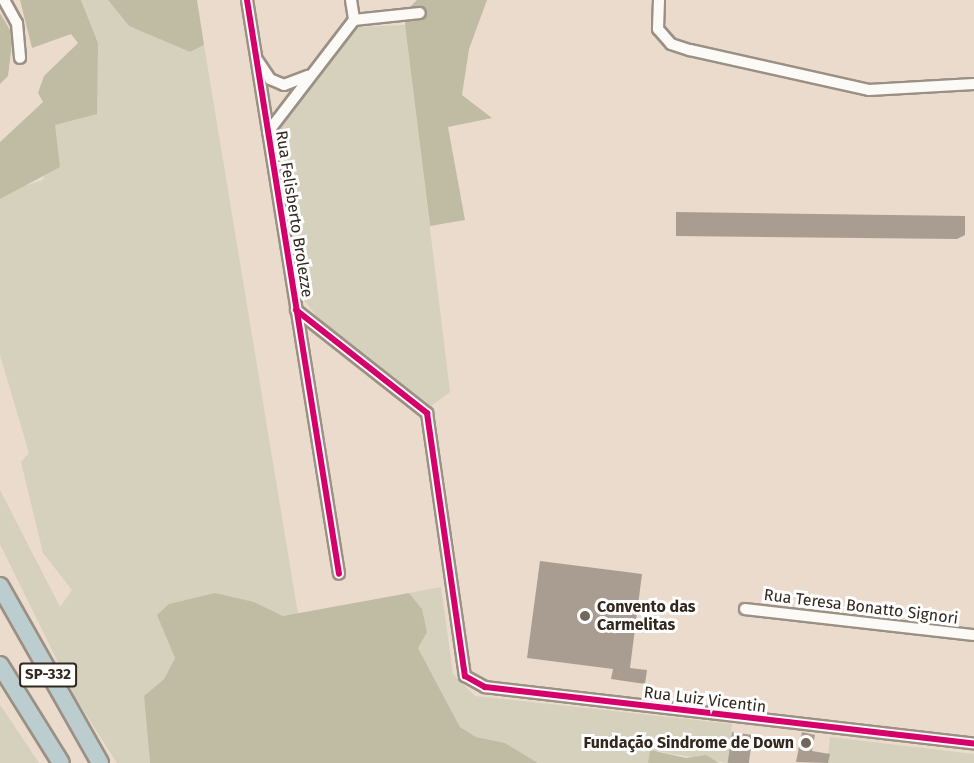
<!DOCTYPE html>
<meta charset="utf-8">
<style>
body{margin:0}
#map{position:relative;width:974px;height:763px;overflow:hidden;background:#eadbcc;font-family:"Fira Sans",sans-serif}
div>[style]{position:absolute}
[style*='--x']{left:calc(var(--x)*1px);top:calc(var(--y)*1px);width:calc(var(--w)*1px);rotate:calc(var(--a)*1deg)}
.green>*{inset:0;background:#d5d1bc}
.forest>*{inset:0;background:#c0bca4}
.building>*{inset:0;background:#a99d92;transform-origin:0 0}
.roads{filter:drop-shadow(2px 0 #9b9084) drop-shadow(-2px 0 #9b9084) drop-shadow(0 2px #9b9084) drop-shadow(0 -2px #9b9084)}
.minor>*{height:10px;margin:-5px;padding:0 5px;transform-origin:5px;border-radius:5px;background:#fcfaf7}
.highway>*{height:16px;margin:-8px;padding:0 8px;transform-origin:8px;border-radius:8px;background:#bccdcf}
.cycleway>*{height:6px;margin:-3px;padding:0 3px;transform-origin:3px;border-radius:3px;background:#d6006c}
.dots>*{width:16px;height:16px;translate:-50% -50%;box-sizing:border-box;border:3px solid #fff;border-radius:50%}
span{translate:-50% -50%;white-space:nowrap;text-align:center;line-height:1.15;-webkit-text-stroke:6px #fff;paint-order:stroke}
.shield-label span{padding:2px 4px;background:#fff;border:2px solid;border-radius:4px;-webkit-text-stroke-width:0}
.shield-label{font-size:15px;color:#33281e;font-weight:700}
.street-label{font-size:16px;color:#33281e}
.poi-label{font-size:16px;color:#33281e;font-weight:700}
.left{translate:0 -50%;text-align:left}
.right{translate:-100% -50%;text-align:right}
</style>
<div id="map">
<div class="green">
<div style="clip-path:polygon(81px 0,108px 0,129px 26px,190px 52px,204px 45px,298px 614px,283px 616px,254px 602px,175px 658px,164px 679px,144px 696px,150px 763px,117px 763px,76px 699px,0 544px,0 490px,60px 607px,72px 590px,43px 553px,21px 462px,29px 453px,0 355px,0 199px,5px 192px,43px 180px,55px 125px,98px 43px)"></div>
<div style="clip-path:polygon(405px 25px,450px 392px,431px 406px,317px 317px,299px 293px,275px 135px,357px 27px)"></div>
<div style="clip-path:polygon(441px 587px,453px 674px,475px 696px,732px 724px,728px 763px,650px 750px,648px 763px,538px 763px,505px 743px,476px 737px,460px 727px,418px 648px,422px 609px,409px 593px)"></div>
<div style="clip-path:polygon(0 706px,1px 706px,39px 763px,0 763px)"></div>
<div style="clip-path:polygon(830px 737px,974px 754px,974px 763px,827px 763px)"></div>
</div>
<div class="forest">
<div style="clip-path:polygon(20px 0,81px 0,98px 43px,97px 114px,55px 125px,60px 167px,0 199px,0 142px,43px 102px,38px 93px,44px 76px,78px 43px,71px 34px,32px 48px)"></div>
<div style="clip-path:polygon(108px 0,197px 0,204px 45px,190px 52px,129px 26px)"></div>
<div style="clip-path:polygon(417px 0,487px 0,469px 49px,462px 95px,492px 118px,448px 127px,465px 220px,430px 226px,405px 25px,407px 10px)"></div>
<div style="clip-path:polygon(0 13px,13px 35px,8px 76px,0 84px)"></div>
<div style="clip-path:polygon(215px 593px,254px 602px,283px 616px,409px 593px,422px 609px,427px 632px,418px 648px,460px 727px,476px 737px,505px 743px,538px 763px,150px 763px,144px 696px,164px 679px,175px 658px,157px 615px,169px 604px)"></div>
<div style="clip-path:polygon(650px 750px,686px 758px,706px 755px,719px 763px,648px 763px)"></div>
</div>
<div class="building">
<div style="clip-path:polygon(676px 212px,965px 216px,965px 235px,957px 239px,676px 236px)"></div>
<div style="clip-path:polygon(540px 561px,642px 574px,630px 668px,647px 670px,645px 684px,611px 679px,613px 669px,527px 658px)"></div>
<div style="left:732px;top:732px;width:21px;height:31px;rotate:8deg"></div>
<div style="clip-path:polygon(802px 732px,815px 735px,812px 751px,830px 754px,828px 763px,796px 762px)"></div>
</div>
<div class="roads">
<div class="minor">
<div style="--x:4;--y:0;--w:26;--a:61"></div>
<div style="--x:17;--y:23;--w:35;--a:85"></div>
<div style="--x:247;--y:0;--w:581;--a:80.89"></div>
<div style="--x:351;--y:0;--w:20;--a:81"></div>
<div style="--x:659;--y:0;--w:29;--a:92"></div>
<div style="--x:658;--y:29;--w:20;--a:49"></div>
<div style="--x:671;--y:44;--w:20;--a:18"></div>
<div style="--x:690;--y:50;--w:183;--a:12.6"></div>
<div style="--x:869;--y:90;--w:105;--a:-3.3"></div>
<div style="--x:258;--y:61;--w:22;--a:56"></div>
<div style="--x:270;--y:79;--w:15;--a:23"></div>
<div style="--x:284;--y:85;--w:26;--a:-21"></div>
<div style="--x:268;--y:132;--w:141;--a:-52.5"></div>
<div style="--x:354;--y:20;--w:66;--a:-6.1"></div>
<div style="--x:296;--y:310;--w:167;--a:38.2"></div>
<div style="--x:427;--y:413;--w:266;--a:81.8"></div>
<div style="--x:465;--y:676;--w:23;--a:29"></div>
<div style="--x:485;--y:687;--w:492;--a:6.6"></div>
<div style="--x:745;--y:609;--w:230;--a:6.5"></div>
</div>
<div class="highway">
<div style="--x:0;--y:586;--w:203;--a:60.5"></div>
<div style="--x:0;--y:665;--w:115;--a:58.1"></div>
</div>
</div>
<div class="cycleway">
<div style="--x:247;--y:0;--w:581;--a:80.89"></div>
<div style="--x:296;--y:310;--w:167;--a:38.2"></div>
<div style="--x:427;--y:413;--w:266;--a:81.8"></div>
<div style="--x:465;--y:676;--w:23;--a:29"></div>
<div style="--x:485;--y:687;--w:492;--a:6.6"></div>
</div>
<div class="dots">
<div style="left:585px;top:616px;background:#73675b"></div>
<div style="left:806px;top:743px;background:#73675b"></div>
</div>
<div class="shield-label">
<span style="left:48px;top:675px">SP-332</span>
</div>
<div class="street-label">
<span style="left:294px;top:214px;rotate:81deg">Rua Felisberto Brolezze</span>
<span style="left:861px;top:607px;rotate:7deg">Rua Teresa Bonatto Signori</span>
<span style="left:705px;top:700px;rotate:7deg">Rua Luiz Vicentin</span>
</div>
<div class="poi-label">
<span class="left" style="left:597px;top:616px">Convento das<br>Carmelitas</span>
<span class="right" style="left:794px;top:743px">Fundação Sindrome de Down</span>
</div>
</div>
